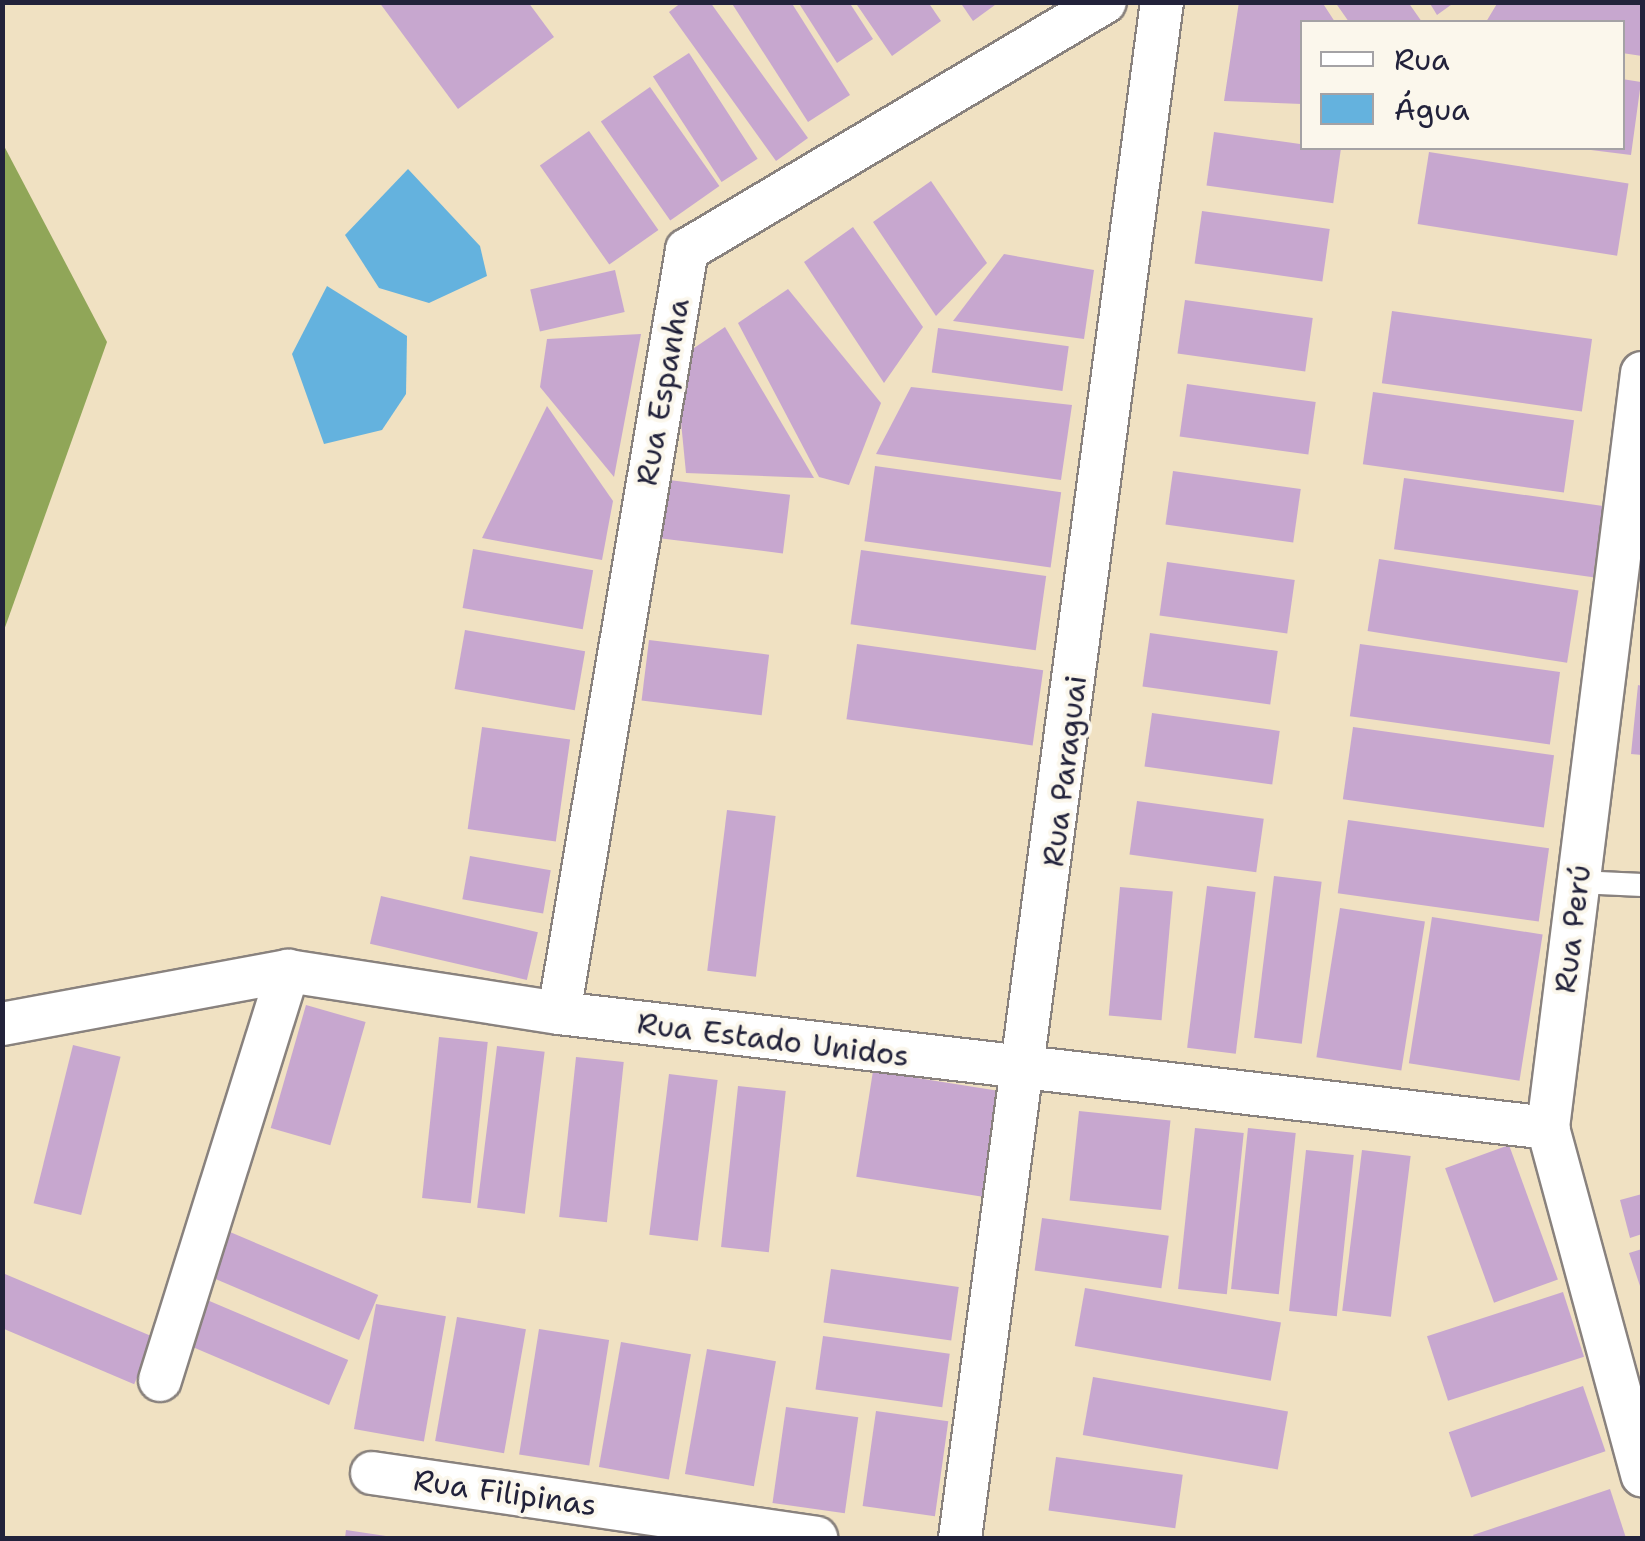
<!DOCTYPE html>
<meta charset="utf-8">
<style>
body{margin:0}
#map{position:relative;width:1645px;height:1541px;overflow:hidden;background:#f0e1c2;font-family:"Shantell Sans",sans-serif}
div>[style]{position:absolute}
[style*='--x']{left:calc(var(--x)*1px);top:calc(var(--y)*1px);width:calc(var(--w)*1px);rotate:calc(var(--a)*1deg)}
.forest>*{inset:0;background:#90a658}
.water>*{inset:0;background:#64b2de}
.building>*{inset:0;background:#c7a7cf;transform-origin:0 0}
.roads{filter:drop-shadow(2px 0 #89827e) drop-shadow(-2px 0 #89827e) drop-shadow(0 2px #89827e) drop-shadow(0 -2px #89827e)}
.service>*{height:22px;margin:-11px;padding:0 11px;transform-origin:11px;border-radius:11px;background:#fff}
.minor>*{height:42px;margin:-21px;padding:0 21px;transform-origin:21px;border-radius:21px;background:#fff}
span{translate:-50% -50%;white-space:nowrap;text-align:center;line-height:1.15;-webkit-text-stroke:8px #fbf7ec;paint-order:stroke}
.street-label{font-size:30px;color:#22223b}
.frame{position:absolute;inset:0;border:5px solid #22223b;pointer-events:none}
.legend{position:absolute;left:1300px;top:20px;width:325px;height:130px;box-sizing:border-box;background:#fbf7ec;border:2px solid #a4a2a5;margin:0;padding:12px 18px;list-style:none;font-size:30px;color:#22223b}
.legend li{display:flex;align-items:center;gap:20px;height:50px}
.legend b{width:50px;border:2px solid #a4a2a5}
</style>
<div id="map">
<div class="forest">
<div style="clip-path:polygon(3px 144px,107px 342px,3px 633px)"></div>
</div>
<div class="water">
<div style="clip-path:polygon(408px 169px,480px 246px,487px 276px,429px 303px,379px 288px,345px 235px)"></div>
<div style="clip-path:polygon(327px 286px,407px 336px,406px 394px,382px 430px,324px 444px,292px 354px)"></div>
</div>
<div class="building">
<div style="clip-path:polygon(379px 2px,528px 2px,554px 37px,458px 109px)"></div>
<div style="clip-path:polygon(682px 2px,710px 2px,808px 138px,776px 161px,669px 12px)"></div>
<div style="clip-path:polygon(731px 2px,791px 2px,850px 95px,808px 122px)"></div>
<div style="clip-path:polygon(798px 2px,849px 2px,873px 39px,837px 63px)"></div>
<div style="clip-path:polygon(855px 2px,928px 2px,941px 21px,892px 56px)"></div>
<div style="clip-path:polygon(960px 2px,999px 2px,973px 21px)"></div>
<div style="clip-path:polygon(1239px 2px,1322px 2px,1335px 22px,1302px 22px,1302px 104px,1224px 101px)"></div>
<div style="clip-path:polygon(1335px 2px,1408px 2px,1422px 22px,1349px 22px)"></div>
<div style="clip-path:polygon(1429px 2px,1455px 2px,1437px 15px)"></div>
<div style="clip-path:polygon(1498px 2px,1642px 2px,1642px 56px,1622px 53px,1622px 22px,1486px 22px)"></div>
<div style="left:689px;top:53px;width:126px;height:43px;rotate:57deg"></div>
<div style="clip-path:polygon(1622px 79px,1641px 82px,1631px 155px,1591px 150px,1622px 148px)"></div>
<div style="left:650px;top:87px;width:121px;height:60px;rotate:55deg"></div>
<div style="left:589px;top:131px;width:121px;height:60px;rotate:55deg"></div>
<div style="left:1214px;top:132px;width:128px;height:54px;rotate:8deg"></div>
<div style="left:1429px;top:152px;width:202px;height:73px;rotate:9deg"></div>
<div style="clip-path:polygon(931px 181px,987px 263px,936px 316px,873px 222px)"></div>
<div style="left:1202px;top:211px;width:129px;height:53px;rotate:8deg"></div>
<div style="clip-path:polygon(853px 227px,923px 327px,884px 383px,804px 262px)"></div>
<div style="clip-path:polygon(1004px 254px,1094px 270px,1084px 339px,953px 321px)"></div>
<div style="left:615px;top:270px;width:43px;height:87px;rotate:77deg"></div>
<div style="clip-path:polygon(788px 289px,881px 403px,849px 485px,819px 477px,738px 323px)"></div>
<div style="left:1185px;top:300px;width:129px;height:54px;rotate:8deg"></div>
<div style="left:1392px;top:311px;width:202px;height:73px;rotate:8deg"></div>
<div style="clip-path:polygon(725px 327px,814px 478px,686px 473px,675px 361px)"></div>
<div style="left:938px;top:328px;width:132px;height:45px;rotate:8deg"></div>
<div style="clip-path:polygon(641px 334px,614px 477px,540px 387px,547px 339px)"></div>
<div style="left:1187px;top:384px;width:130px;height:53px;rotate:8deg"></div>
<div style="clip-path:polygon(911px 387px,1072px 405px,1061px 480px,876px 454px)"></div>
<div style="left:1373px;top:392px;width:203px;height:73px;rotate:8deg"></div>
<div style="clip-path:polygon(547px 406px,613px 501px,602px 560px,482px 538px)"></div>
<div style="left:875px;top:466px;width:188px;height:76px;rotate:8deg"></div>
<div style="left:1173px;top:471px;width:129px;height:54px;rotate:8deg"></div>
<div style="left:1404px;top:478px;width:201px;height:72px;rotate:8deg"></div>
<div style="left:669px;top:480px;width:122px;height:59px;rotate:7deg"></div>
<div style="left:473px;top:549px;width:122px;height:60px;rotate:10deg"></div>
<div style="left:861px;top:550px;width:187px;height:75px;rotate:8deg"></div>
<div style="left:1379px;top:559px;width:202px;height:73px;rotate:9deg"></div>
<div style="left:1167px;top:562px;width:129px;height:54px;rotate:8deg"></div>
<div style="left:465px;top:630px;width:122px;height:60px;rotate:10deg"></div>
<div style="left:1150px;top:633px;width:129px;height:54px;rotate:8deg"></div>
<div style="left:649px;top:640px;width:121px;height:61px;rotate:7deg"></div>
<div style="left:857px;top:644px;width:188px;height:76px;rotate:8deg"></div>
<div style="left:1360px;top:644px;width:202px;height:73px;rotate:8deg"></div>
<div style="clip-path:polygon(1638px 685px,1642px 686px,1642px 755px,1631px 754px)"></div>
<div style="left:1152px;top:713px;width:129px;height:54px;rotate:8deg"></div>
<div style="left:482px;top:727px;width:89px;height:103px;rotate:8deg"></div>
<div style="left:1353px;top:727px;width:203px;height:73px;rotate:8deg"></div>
<div style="left:1137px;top:801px;width:128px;height:54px;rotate:8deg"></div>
<div style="left:727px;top:810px;width:49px;height:162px;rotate:7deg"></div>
<div style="left:1348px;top:820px;width:203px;height:74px;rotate:8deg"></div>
<div style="left:470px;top:856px;width:82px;height:44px;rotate:10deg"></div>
<div style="left:1274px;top:876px;width:48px;height:163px;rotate:7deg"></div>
<div style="left:1207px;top:886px;width:49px;height:163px;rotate:7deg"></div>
<div style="left:1120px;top:887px;width:53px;height:129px;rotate:5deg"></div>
<div style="left:381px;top:896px;width:161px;height:49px;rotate:13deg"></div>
<div style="left:1340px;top:908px;width:86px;height:151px;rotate:9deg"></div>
<div style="left:1432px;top:917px;width:112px;height:148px;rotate:9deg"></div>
<div style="left:306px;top:1005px;width:62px;height:128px;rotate:16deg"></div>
<div style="left:439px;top:1037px;width:49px;height:162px;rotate:6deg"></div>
<div style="left:73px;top:1045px;width:49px;height:163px;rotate:14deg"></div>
<div style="left:497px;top:1046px;width:48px;height:163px;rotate:7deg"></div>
<div style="left:576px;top:1057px;width:48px;height:161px;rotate:6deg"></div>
<div style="left:873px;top:1071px;width:128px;height:107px;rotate:9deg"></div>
<div style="left:669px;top:1074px;width:49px;height:162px;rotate:7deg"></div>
<div style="left:738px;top:1086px;width:48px;height:162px;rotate:6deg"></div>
<div style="left:1079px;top:1111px;width:92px;height:90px;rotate:6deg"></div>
<div style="left:1195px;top:1128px;width:49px;height:162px;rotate:6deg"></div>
<div style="left:1248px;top:1128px;width:48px;height:162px;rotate:6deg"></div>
<div style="left:1509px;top:1145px;width:143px;height:68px;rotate:70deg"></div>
<div style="left:1306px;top:1150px;width:48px;height:162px;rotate:6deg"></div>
<div style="left:1362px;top:1150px;width:49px;height:162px;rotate:7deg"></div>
<div style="clip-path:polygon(1642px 1194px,1642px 1234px,1630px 1238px,1620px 1200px)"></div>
<div style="left:1042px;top:1218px;width:128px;height:53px;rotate:8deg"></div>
<div style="left:230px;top:1232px;width:161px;height:49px;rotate:23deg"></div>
<div style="clip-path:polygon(1642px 1249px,1642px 1292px,1629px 1253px)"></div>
<div style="left:831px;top:1269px;width:129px;height:54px;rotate:8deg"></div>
<div style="left:5px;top:1274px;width:162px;height:51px;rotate:23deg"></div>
<div style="left:1085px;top:1288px;width:199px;height:59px;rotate:10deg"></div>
<div style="left:1563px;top:1292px;width:68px;height:143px;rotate:72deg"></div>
<div style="left:200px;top:1297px;width:161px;height:49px;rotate:23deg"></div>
<div style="left:376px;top:1304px;width:71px;height:127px;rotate:10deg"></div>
<div style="left:457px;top:1317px;width:70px;height:126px;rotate:10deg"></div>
<div style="left:539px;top:1329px;width:71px;height:127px;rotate:9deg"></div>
<div style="left:823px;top:1336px;width:128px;height:54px;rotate:8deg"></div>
<div style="left:621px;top:1342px;width:71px;height:127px;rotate:10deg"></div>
<div style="left:707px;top:1349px;width:70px;height:127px;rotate:10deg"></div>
<div style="left:1093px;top:1377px;width:198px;height:59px;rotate:10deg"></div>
<div style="left:1583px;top:1386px;width:69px;height:142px;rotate:71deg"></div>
<div style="left:786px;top:1407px;width:73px;height:97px;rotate:8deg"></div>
<div style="left:876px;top:1411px;width:73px;height:96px;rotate:8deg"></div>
<div style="left:1056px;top:1457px;width:128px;height:54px;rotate:8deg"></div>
<div style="clip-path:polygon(1610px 1489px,1626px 1538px,1475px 1538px,1473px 1535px)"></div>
<div style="clip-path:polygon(346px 1530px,386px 1536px,385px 1538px,345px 1538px)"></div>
</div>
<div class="roads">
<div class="service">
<div style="--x:1578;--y:882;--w:64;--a:2.7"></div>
</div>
<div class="minor">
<div style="--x:1642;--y:373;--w:761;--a:97.1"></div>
<div style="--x:1548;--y:1128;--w:360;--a:74.8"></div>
<div style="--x:559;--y:1013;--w:774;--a:-80.48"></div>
<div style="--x:687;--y:250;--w:486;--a:-30.7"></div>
<div style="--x:2;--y:1024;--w:291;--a:-10.5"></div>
<div style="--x:288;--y:971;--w:274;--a:8.8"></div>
<div style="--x:559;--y:1013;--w:996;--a:6.63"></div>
<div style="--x:160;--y:1380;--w:429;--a:-72.6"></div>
<div style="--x:372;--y:1473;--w:449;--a:8.3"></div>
<div style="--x:960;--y:1538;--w:1549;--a:-82.51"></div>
</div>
</div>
<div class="street-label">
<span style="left:663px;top:392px;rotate:-80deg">Rua Espanha</span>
<span style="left:1065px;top:771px;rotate:-83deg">Rua Paraguai</span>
<span style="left:1573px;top:929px;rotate:-83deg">Rua Perú</span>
<span style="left:773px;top:1040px;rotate:7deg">Rua Estado Unidos</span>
<span style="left:505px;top:1493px;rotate:8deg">Rua Filipinas</span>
</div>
<div class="frame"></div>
<ul class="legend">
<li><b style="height:12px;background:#fff"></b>Rua</li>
<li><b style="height:28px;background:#64b2de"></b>Água</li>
</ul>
</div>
